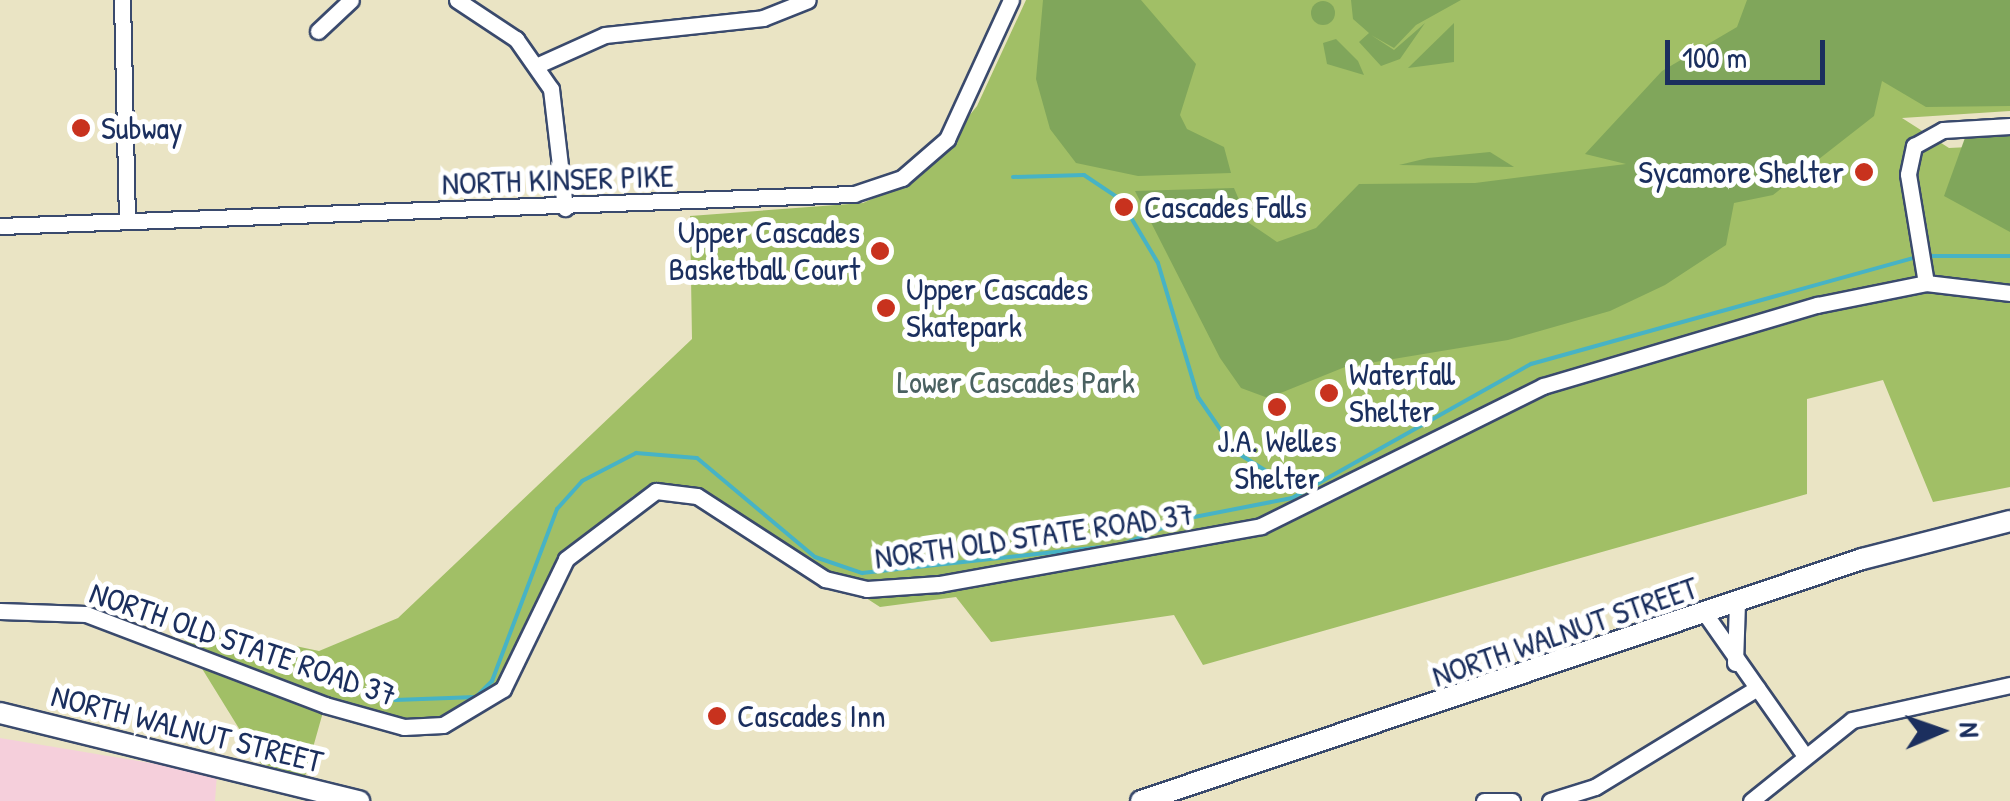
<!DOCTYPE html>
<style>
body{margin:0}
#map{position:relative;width:2010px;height:801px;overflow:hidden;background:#eae4c4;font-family:"Patrick Hand",sans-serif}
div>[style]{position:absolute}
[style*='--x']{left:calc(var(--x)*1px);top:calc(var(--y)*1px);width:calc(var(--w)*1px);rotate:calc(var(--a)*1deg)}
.built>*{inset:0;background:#f5cfdb}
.green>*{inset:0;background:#a1bf66}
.forest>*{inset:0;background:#80a65b}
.round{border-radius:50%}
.stream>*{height:4px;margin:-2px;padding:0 2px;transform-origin:2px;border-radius:2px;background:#47b3c5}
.roads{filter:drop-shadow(2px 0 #3a4a6d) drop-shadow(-2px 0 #3a4a6d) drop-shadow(0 2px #3a4a6d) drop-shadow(0 -2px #3a4a6d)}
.minor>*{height:15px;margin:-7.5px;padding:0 7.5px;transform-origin:7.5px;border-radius:7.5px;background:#fff}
.major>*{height:20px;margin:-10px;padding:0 10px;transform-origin:10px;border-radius:10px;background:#fff}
.dots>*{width:28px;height:28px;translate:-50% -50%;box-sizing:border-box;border:5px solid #fff;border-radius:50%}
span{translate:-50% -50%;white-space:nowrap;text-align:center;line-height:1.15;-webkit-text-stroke:10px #fff;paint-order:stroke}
.poi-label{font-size:32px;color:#1b2f5e}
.left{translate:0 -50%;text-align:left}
.right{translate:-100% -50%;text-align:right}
.street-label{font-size:32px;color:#1b2f5e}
.park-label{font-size:32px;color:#4a6161}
.north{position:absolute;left:1890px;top:681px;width:100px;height:100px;-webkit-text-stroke:8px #fff;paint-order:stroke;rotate:88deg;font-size:28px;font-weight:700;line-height:40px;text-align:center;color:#1b2f5e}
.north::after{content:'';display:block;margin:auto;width:35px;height:45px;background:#1b2f5e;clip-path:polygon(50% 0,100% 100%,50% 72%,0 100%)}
.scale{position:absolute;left:1665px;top:40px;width:160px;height:45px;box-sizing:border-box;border:5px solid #1b2f5e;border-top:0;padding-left:12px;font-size:30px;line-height:35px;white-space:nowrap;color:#1b2f5e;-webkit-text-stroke:8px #fff;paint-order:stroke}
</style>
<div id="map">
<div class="built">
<div style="clip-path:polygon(0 738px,217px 774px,215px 801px,0 801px)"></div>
</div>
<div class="green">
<div style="clip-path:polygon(1026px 0,2010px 0,2010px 111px,1902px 118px,1949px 148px,2010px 145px,2010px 487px,1933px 502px,1883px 380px,1807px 399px,1807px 494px,1203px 665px,1174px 615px,991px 642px,956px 597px,880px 607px,699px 490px,662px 485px,633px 496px,553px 569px,501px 682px,463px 714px,417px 724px,325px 705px,305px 776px,261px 764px,172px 620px,319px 651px,398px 618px,692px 339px,690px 216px,863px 203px,920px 177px,977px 106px)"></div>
</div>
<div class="forest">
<div style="clip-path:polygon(1043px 0,1141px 0,1196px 64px,1180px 115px,1187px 129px,1224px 147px,1231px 173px,1138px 176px,1076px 163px,1050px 129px,1036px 79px)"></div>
<div style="clip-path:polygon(1351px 0,1461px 0,1416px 25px,1394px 48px,1371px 35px,1394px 50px,1425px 23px,1400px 59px,1381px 66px,1359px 42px,1369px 33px,1353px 19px)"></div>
<div style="clip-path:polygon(1747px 0,2010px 0,2010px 106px,1926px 107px,1882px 81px,1874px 116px,1773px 195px,1734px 203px,1726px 245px,1665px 285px,1610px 311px,1508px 340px,1345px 367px,1268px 398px,1241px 388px,1220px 358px,1135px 191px,1234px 188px,1249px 223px,1277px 242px,1316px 228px,1359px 184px,1475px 183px,1626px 164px,1585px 154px,1662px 71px,1737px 27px)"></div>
<div class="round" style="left:1311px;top:1px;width:24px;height:24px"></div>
<div style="clip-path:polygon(1454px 23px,1454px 62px,1408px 68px)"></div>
<div style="clip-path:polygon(1336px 39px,1358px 61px,1364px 75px,1327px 64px,1323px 43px)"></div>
<div style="clip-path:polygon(2010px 134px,2010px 232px,1944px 196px,1966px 135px)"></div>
<div style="clip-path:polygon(1490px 152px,1514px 167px,1399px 165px,1428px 158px)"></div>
</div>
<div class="stream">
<div style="--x:1013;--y:177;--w:71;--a:-1.6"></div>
<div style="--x:1084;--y:175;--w:43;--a:33.7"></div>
<div style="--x:1120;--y:199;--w:74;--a:59.3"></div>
<div style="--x:1158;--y:263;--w:140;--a:73.4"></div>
<div style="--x:1198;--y:397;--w:67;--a:55.4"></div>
<div style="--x:1236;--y:452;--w:51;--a:32.1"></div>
<div style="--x:1279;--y:479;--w:38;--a:6"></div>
<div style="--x:1926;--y:256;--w:84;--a:0"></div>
<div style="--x:1126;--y:543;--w:63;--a:-22.5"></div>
<div style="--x:1184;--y:519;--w:110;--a:-11"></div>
<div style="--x:1292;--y:498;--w:274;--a:-29.3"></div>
<div style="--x:1531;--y:364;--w:401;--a:-15.5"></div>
<div style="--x:395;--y:700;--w:81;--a:-2.1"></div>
<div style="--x:476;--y:697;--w:23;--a:-45"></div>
<div style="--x:492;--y:681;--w:184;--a:-69.3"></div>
<div style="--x:557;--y:509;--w:38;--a:-48"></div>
<div style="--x:582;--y:481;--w:61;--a:-27.4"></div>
<div style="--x:636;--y:453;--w:61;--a:4.7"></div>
<div style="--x:697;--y:458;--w:154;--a:40"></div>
<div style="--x:815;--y:557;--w:50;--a:18.8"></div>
<div style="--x:862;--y:573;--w:241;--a:-6.2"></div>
</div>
<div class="roads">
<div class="minor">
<div style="--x:122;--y:0;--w:219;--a:88.7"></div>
<div style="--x:457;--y:0;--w:71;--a:33.5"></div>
<div style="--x:516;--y:39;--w:61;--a:55"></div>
<div style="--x:551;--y:89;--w:120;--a:83.3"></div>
<div style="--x:318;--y:31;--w:45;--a:-43.2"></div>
<div style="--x:538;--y:65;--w:73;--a:-24.1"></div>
<div style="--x:605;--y:35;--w:159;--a:-6.1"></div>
<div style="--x:763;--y:18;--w:48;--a:-21.8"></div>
<div style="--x:0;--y:226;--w:855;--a:-2.15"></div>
<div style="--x:854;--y:194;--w:51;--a:-18.4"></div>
<div style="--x:902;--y:178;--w:60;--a:-40.9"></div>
<div style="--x:947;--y:139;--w:153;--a:-65.3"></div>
<div style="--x:1926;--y:283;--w:110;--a:-99.4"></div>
<div style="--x:1908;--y:174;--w:29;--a:-78"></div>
<div style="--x:1914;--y:146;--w:33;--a:-29"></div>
<div style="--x:1943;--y:130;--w:67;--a:-3.4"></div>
<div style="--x:0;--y:611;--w:86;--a:2"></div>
<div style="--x:86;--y:614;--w:256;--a:20.8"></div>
<div style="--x:325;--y:705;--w:82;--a:15.6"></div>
<div style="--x:404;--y:727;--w:39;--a:-3"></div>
<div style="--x:443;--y:725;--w:70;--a:-31"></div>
<div style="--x:503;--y:689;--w:144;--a:-64.1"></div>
<div style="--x:566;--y:559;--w:113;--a:-37.1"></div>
<div style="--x:656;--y:491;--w:41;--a:7"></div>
<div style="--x:697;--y:496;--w:153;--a:33"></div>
<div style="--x:825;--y:579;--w:43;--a:13.4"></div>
<div style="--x:867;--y:589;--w:72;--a:-4"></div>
<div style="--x:939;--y:584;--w:327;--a:-10.2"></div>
<div style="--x:1261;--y:526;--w:315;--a:-26.4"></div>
<div style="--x:1543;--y:386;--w:286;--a:-16.5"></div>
<div style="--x:1817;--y:305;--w:111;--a:-11.4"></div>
<div style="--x:1926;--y:283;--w:85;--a:6.8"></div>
<div style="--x:1706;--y:615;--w:172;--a:54.9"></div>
<div style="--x:1735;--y:663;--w:59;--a:-88.1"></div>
<div style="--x:1484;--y:801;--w:28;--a:0"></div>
<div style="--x:1550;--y:801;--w:47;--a:-17.3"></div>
<div style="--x:1595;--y:787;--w:190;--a:-31.4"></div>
<div style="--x:1751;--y:801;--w:129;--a:-38.7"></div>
<div style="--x:1852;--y:720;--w:162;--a:-12.5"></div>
</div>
<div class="major">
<div style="--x:0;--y:713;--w:370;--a:13.8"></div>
<div style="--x:1141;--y:801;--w:761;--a:-18.55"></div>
<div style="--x:1862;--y:559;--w:153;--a:-14.4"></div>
</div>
</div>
<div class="dots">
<div style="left:81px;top:128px;background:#c8321e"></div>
<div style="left:1864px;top:172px;background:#c8321e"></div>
<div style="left:1124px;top:207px;background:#c8321e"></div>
<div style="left:880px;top:251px;background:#c8321e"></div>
<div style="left:886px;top:308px;background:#c8321e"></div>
<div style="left:1329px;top:393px;background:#c8321e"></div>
<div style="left:1277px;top:407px;background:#c8321e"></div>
<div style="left:717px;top:716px;background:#c8321e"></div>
</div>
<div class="poi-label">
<span class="left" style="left:101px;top:128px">Subway</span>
<span class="right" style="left:1844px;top:172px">Sycamore Shelter</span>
<span class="left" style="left:1144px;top:207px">Cascades Falls</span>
<span class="right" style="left:860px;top:251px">Upper Cascades<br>Basketball Court</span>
<span class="left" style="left:906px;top:308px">Upper Cascades<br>Skatepark</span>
<span class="left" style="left:1349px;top:393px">Waterfall<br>Shelter</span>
<span style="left:1277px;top:460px">J.A. Welles<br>Shelter</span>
<span class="left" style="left:737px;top:716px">Cascades Inn</span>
</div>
<div class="street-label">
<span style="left:558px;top:180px;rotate:-2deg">NORTH KINSER PIKE</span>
<span style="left:1034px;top:536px;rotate:-8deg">NORTH OLD STATE ROAD 37</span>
<span style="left:1565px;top:632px;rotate:-19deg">NORTH WALNUT STREET</span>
<span style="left:243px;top:644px;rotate:19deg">NORTH OLD STATE ROAD 37</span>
<span style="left:187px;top:729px;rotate:14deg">NORTH WALNUT STREET</span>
</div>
<div class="park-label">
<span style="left:1016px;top:382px">Lower Cascades Park</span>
</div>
<div class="north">N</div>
<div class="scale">100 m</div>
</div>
